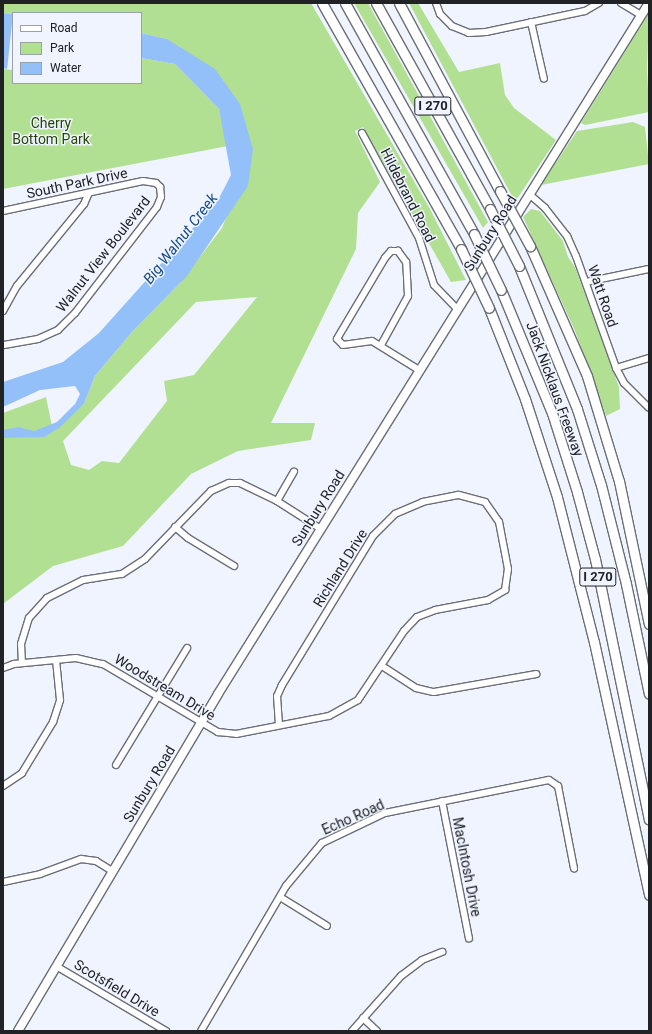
<!DOCTYPE html>
<style>
body{margin:0}
#map{position:relative;width:652px;height:1034px;overflow:hidden;background:#f0f4ff;font-family:Roboto,sans-serif}
div>[style]{position:absolute}
[style*='--x']{left:calc(var(--x)*1px);top:calc(var(--y)*1px);width:calc(var(--w)*1px);rotate:calc(var(--a)*1deg)}
.green>*{inset:0;background:#b2e093}
.water>*{inset:0;background:#94c0f9;transform-origin:0 0}
.roads{filter:drop-shadow(1px 0 #6b6e77) drop-shadow(-1px 0 #6b6e77) drop-shadow(0 1px #6b6e77) drop-shadow(0 -1px #6b6e77)}
.minor>*{height:6px;margin:-3px;padding:0 3px;transform-origin:3px;border-radius:3px;background:#fff}
.major>*{height:8px;margin:-4px;padding:0 4px;transform-origin:4px;border-radius:4px;background:#fff}
.highway>*{height:9px;margin:-4.5px;padding:0 4.5px;transform-origin:4.5px;border-radius:4.5px;background:#fff}
.bridges{filter:drop-shadow(1px 0 #6b6e77) drop-shadow(-1px 0 #6b6e77) drop-shadow(0 1px #6b6e77) drop-shadow(0 -1px #6b6e77)}
.highway-bridge>*{height:9px;margin:-4.5px;padding:0 4.5px;transform-origin:4.5px;border-radius:4.5px;background:#fff}
span{translate:-50% -50%;white-space:nowrap;text-align:center;line-height:1.15;-webkit-text-stroke:3px #f0f4ff;paint-order:stroke}
.shield-label span{padding:1px 3px;background:#f0f4ff;border:1px solid;border-radius:3px;-webkit-text-stroke-width:0}
.shield-label{font-size:13px;color:#202226;font-weight:700}
.park-label{font-size:14px;color:#27440c}
.street-label{font-size:14px;color:#202226}
.water-label{font-size:15px;color:#154a8a;font-style:italic}
.frame{position:absolute;inset:0;border:4px solid #202226;pointer-events:none}
.legend{position:absolute;left:12px;top:12px;width:130px;height:72px;box-sizing:border-box;background:#f0f4ff;border:1px solid #9da0a8;margin:0;padding:5px 7px;list-style:none;font-size:12px;color:#202226}
.legend li{display:flex;align-items:center;gap:8px;height:20px}
.legend b{width:20px;border:1px solid #9da0a8}
</style>
<div id="map">
<div class="green">
<div style="clip-path:polygon(evenodd,3px 3px,311px 3px,430px 209px,466px 280px,451px 282px,363px 127px,355px 131px,380px 182px,358px 213px,356px 249px,271px 423px,315px 423px,311px 440px,238px 451px,191px 474px,123px 546px,53px 566px,3px 604px,3px 413px,46px 397px,53px 431px,84px 404px,95px 376px,132px 332px,180px 283px,222px 228px,253px 149px,167px 39px,141px 33px,141px 13px,13px 14px,3px 13px,3px 3px,257px 297px,194px 375px,164px 381px,167px 401px,119px 463px,102px 461px,89px 470px,71px 465px,63px 441px,196px 302px,257px 297px)"></div>
<div style="clip-path:polygon(354px 3px,368px 3px,488px 222px,483px 228px)"></div>
<div style="clip-path:polygon(409px 3px,418px 3px,459px 72px,500px 63px,505px 95px,514px 108px,556px 140px,515px 202px)"></div>
<div style="clip-path:polygon(649px 13px,647px 69px,649px 112px,585px 125px,581px 123px)"></div>
<div style="clip-path:polygon(141px 58px,175px 64px,219px 109px,228px 146px,3px 189px,3px 69px,13px 70px,13px 83px,141px 83px)"></div>
<div style="clip-path:polygon(633px 122px,645px 127px,649px 164px,541px 185px,577px 131px)"></div>
<div style="clip-path:polygon(531px 209px,540px 211px,563px 241px,568px 257px,575px 267px,619px 387px,620px 409px,606px 416px,575px 331px,523px 217px)"></div>
</div>
<div class="water">
<div style="left:3px;top:13px;width:10px;height:55px;rotate:6deg"></div>
<div style="clip-path:polygon(141px 33px,167px 39px,215px 69px,240px 104px,253px 149px,248px 186px,187px 276px,132px 332px,95px 376px,84px 404px,59px 428px,44px 437px,3px 438px,3px 430px,18px 427px,34px 431px,57px 422px,75px 404px,80px 394px,75px 386px,40px 390px,3px 407px,3px 382px,63px 362px,99px 333px,218px 200px,231px 175px,219px 109px,175px 64px,141px 58px)"></div>
</div>
<div class="roads">
<div class="minor">
<div style="--x:436;--y:3;--w:12;--a:70"></div>
<div style="--x:440;--y:14;--w:17;--a:45"></div>
<div style="--x:452;--y:26;--w:18;--a:22"></div>
<div style="--x:469;--y:33;--w:17;--a:-3"></div>
<div style="--x:486;--y:32;--w:101;--a:-12"></div>
<div style="--x:585;--y:11;--w:16;--a:-30"></div>
<div style="--x:621;--y:3;--w:23;--a:31"></div>
<div style="--x:531;--y:22;--w:58;--a:77.2"></div>
<div style="--x:362;--y:133;--w:119;--a:61.5"></div>
<div style="--x:419;--y:238;--w:49;--a:72.3"></div>
<div style="--x:434;--y:285;--w:33;--a:46"></div>
<div style="--x:529;--y:194;--w:21;--a:41"></div>
<div style="--x:545;--y:208;--w:36;--a:52"></div>
<div style="--x:567;--y:236;--w:22;--a:66"></div>
<div style="--x:576;--y:256;--w:119;--a:70.3"></div>
<div style="--x:616;--y:368;--w:17;--a:62"></div>
<div style="--x:624;--y:383;--w:35;--a:45"></div>
<div style="--x:3;--y:211;--w:143;--a:-12.1"></div>
<div style="--x:143;--y:181;--w:13;--a:9"></div>
<div style="--x:156;--y:183;--w:6;--a:45"></div>
<div style="--x:160;--y:187;--w:10;--a:84"></div>
<div style="--x:161;--y:197;--w:11;--a:112"></div>
<div style="--x:157;--y:207;--w:134;--a:127.7"></div>
<div style="--x:75;--y:313;--w:24;--a:135"></div>
<div style="--x:58;--y:330;--w:22;--a:156"></div>
<div style="--x:38;--y:339;--w:36;--a:170"></div>
<div style="--x:586;--y:282;--w:64;--a:-11.7"></div>
<div style="--x:3;--y:311;--w:29;--a:-61"></div>
<div style="--x:17;--y:286;--w:106;--a:-50.7"></div>
<div style="--x:84;--y:204;--w:12;--a:-66"></div>
<div style="--x:381;--y:345;--w:56;--a:-61.1"></div>
<div style="--x:408;--y:296;--w:34;--a:-93"></div>
<div style="--x:406;--y:262;--w:14;--a:-126"></div>
<div style="--x:398;--y:251;--w:7;--a:180"></div>
<div style="--x:391;--y:251;--w:9;--a:131"></div>
<div style="--x:385;--y:258;--w:94;--a:120.7"></div>
<div style="--x:337;--y:339;--w:8;--a:45"></div>
<div style="--x:343;--y:345;--w:29;--a:-8"></div>
<div style="--x:372;--y:341;--w:55;--a:31.7"></div>
<div style="--x:616;--y:368;--w:34;--a:-17"></div>
<div style="--x:277;--y:501;--w:34;--a:-60"></div>
<div style="--x:175;--y:527;--w:17;--a:40"></div>
<div style="--x:188;--y:538;--w:54;--a:31.3"></div>
<div style="--x:22;--y:663;--w:19;--a:-93"></div>
<div style="--x:21;--y:644;--w:27;--a:-73"></div>
<div style="--x:29;--y:618;--w:27;--a:-48"></div>
<div style="--x:47;--y:598;--w:40;--a:-26.6"></div>
<div style="--x:83;--y:580;--w:39;--a:-9"></div>
<div style="--x:122;--y:574;--w:27;--a:-33"></div>
<div style="--x:145;--y:559;--w:95;--a:-45.9"></div>
<div style="--x:211;--y:491;--w:20;--a:-24"></div>
<div style="--x:229;--y:483;--w:11;--a:0"></div>
<div style="--x:240;--y:483;--w:41;--a:25.9"></div>
<div style="--x:277;--y:501;--w:52;--a:32.5"></div>
<div style="--x:382;--y:666;--w:40;--a:32.9"></div>
<div style="--x:416;--y:688;--w:18;--a:13"></div>
<div style="--x:434;--y:692;--w:104;--a:-10"></div>
<div style="--x:3;--y:668;--w:12;--a:-20"></div>
<div style="--x:14;--y:664;--w:62;--a:-5.5"></div>
<div style="--x:76;--y:658;--w:28;--a:13"></div>
<div style="--x:103;--y:664;--w:134;--a:30.6"></div>
<div style="--x:218;--y:732;--w:18;--a:6"></div>
<div style="--x:236;--y:734;--w:95;--a:-11"></div>
<div style="--x:329;--y:716;--w:33;--a:-29"></div>
<div style="--x:358;--y:700;--w:83;--a:-56.3"></div>
<div style="--x:404;--y:631;--w:19;--a:-47"></div>
<div style="--x:417;--y:617;--w:19;--a:-21"></div>
<div style="--x:435;--y:610;--w:54;--a:-10.7"></div>
<div style="--x:488;--y:600;--w:20;--a:-30"></div>
<div style="--x:505;--y:590;--w:21;--a:-82"></div>
<div style="--x:508;--y:569;--w:48;--a:-100.8"></div>
<div style="--x:499;--y:522;--w:24;--a:-125"></div>
<div style="--x:485;--y:502;--w:28;--a:-165"></div>
<div style="--x:458;--y:495;--w:36;--a:169"></div>
<div style="--x:423;--y:502;--w:30;--a:157"></div>
<div style="--x:395;--y:514;--w:31;--a:135"></div>
<div style="--x:373;--y:536;--w:175;--a:121.4"></div>
<div style="--x:282;--y:685;--w:12;--a:114"></div>
<div style="--x:277;--y:696;--w:29;--a:86"></div>
<div style="--x:116;--y:765;--w:137;--a:-58.7"></div>
<div style="--x:3;--y:786;--w:23;--a:-34"></div>
<div style="--x:22;--y:773;--w:60;--a:-58.7"></div>
<div style="--x:53;--y:722;--w:23;--a:-72"></div>
<div style="--x:60;--y:700;--w:40;--a:-95.7"></div>
<div style="--x:442;--y:801;--w:140;--a:78.9"></div>
<div style="--x:3;--y:882;--w:38;--a:-12"></div>
<div style="--x:40;--y:874;--w:44;--a:-20.1"></div>
<div style="--x:81;--y:859;--w:15;--a:8"></div>
<div style="--x:96;--y:861;--w:19;--a:32"></div>
<div style="--x:280;--y:897;--w:55;--a:31.7"></div>
<div style="--x:56;--y:966;--w:128;--a:30.6"></div>
<div style="--x:363;--y:1018;--w:19;--a:43"></div>
<div style="--x:201;--y:1031;--w:168;--a:-59.6"></div>
<div style="--x:286;--y:886;--w:56;--a:-50.1"></div>
<div style="--x:322;--y:843;--w:70;--a:-25.5"></div>
<div style="--x:385;--y:813;--w:167;--a:-11.4"></div>
<div style="--x:549;--y:780;--w:11;--a:34"></div>
<div style="--x:558;--y:786;--w:84;--a:79"></div>
<div style="--x:352;--y:1031;--w:74;--a:-48.3"></div>
<div style="--x:401;--y:976;--w:26;--a:-37"></div>
<div style="--x:422;--y:960;--w:22;--a:-22"></div>
</div>
<div class="major">
<div style="--x:18;--y:1031;--w:392;--a:-59.3"></div>
<div style="--x:218;--y:694;--w:814;--a:-58.05"></div>
</div>
<div class="highway">
<div style="--x:322;--y:3;--w:283;--a:60.5"></div>
<div style="--x:345;--y:3;--w:265;--a:60.8"></div>
<div style="--x:376;--y:3;--w:235;--a:61"></div>
<div style="--x:399;--y:3;--w:213;--a:61.8"></div>
<div style="--x:530;--y:246;--w:142;--a:66.3"></div>
<div style="--x:587;--y:376;--w:110;--a:73.1"></div>
<div style="--x:619;--y:481;--w:146;--a:78.2"></div>
<div style="--x:519;--y:266;--w:154;--a:67.9"></div>
<div style="--x:577;--y:409;--w:80;--a:72.5"></div>
<div style="--x:601;--y:485;--w:102;--a:75.8"></div>
<div style="--x:626;--y:584;--w:112;--a:78.2"></div>
<div style="--x:501;--y:290;--w:133;--a:67.5"></div>
<div style="--x:552;--y:413;--w:83;--a:72.4"></div>
<div style="--x:577;--y:492;--w:69;--a:75"></div>
<div style="--x:595;--y:559;--w:266;--a:78.3"></div>
<div style="--x:489;--y:308;--w:98;--a:68.4"></div>
<div style="--x:525;--y:399;--w:103;--a:71.9"></div>
<div style="--x:557;--y:497;--w:150;--a:75.7"></div>
<div style="--x:594;--y:642;--w:259;--a:77.7"></div>
</div>
</div>
<div class="bridges">
<div class="highway-bridge">
<div style="--x:500;--y:191;--w:63;--a:61.4"></div>
<div style="--x:490;--y:209;--w:64;--a:63"></div>
<div style="--x:474;--y:234;--w:62;--a:64.3"></div>
<div style="--x:461;--y:249;--w:65;--a:64.6"></div>
</div>
</div>
<div class="shield-label">
<span style="left:433px;top:106px">I 270</span>
<span style="left:598px;top:577px">I 270</span>
</div>
<div class="park-label">
<span style="left:51px;top:131px">Cherry<br>Bottom Park</span>
</div>
<div class="street-label">
<span style="left:77px;top:183px;rotate:-12deg">South Park Drive</span>
<span style="left:408px;top:195px;rotate:63deg">Hildebrand Road</span>
<span style="left:490px;top:233px;rotate:-58deg">Sunbury Road</span>
<span style="left:103px;top:254px;rotate:-52deg">Walnut View Boulevard</span>
<span style="left:603px;top:296px;rotate:71deg">Watt Road</span>
<span style="left:555px;top:389px;rotate:70deg">Jack Nicklaus Freeway</span>
<span style="left:318px;top:508px;rotate:-58deg">Sunbury Road</span>
<span style="left:340px;top:568px;rotate:-58deg">Richland Drive</span>
<span style="left:165px;top:687px;rotate:31deg">Woodstream Drive</span>
<span style="left:149px;top:784px;rotate:-59deg">Sunbury Road</span>
<span style="left:353px;top:817px;rotate:-24deg">Echo Road</span>
<span style="left:467px;top:867px;rotate:79deg">MacIntosh Drive</span>
<span style="left:117px;top:988px;rotate:31deg">Scotsfield Drive</span>
</div>
<div class="water-label">
<span style="left:181px;top:239px;rotate:-52deg">Big Walnut Creek</span>
</div>
<div class="frame"></div>
<ul class="legend">
<li><b style="height:5px;background:#fff"></b>Road</li>
<li><b style="height:11px;background:#b2e093"></b>Park</li>
<li><b style="height:11px;background:#94c0f9"></b>Water</li>
</ul>
</div>
